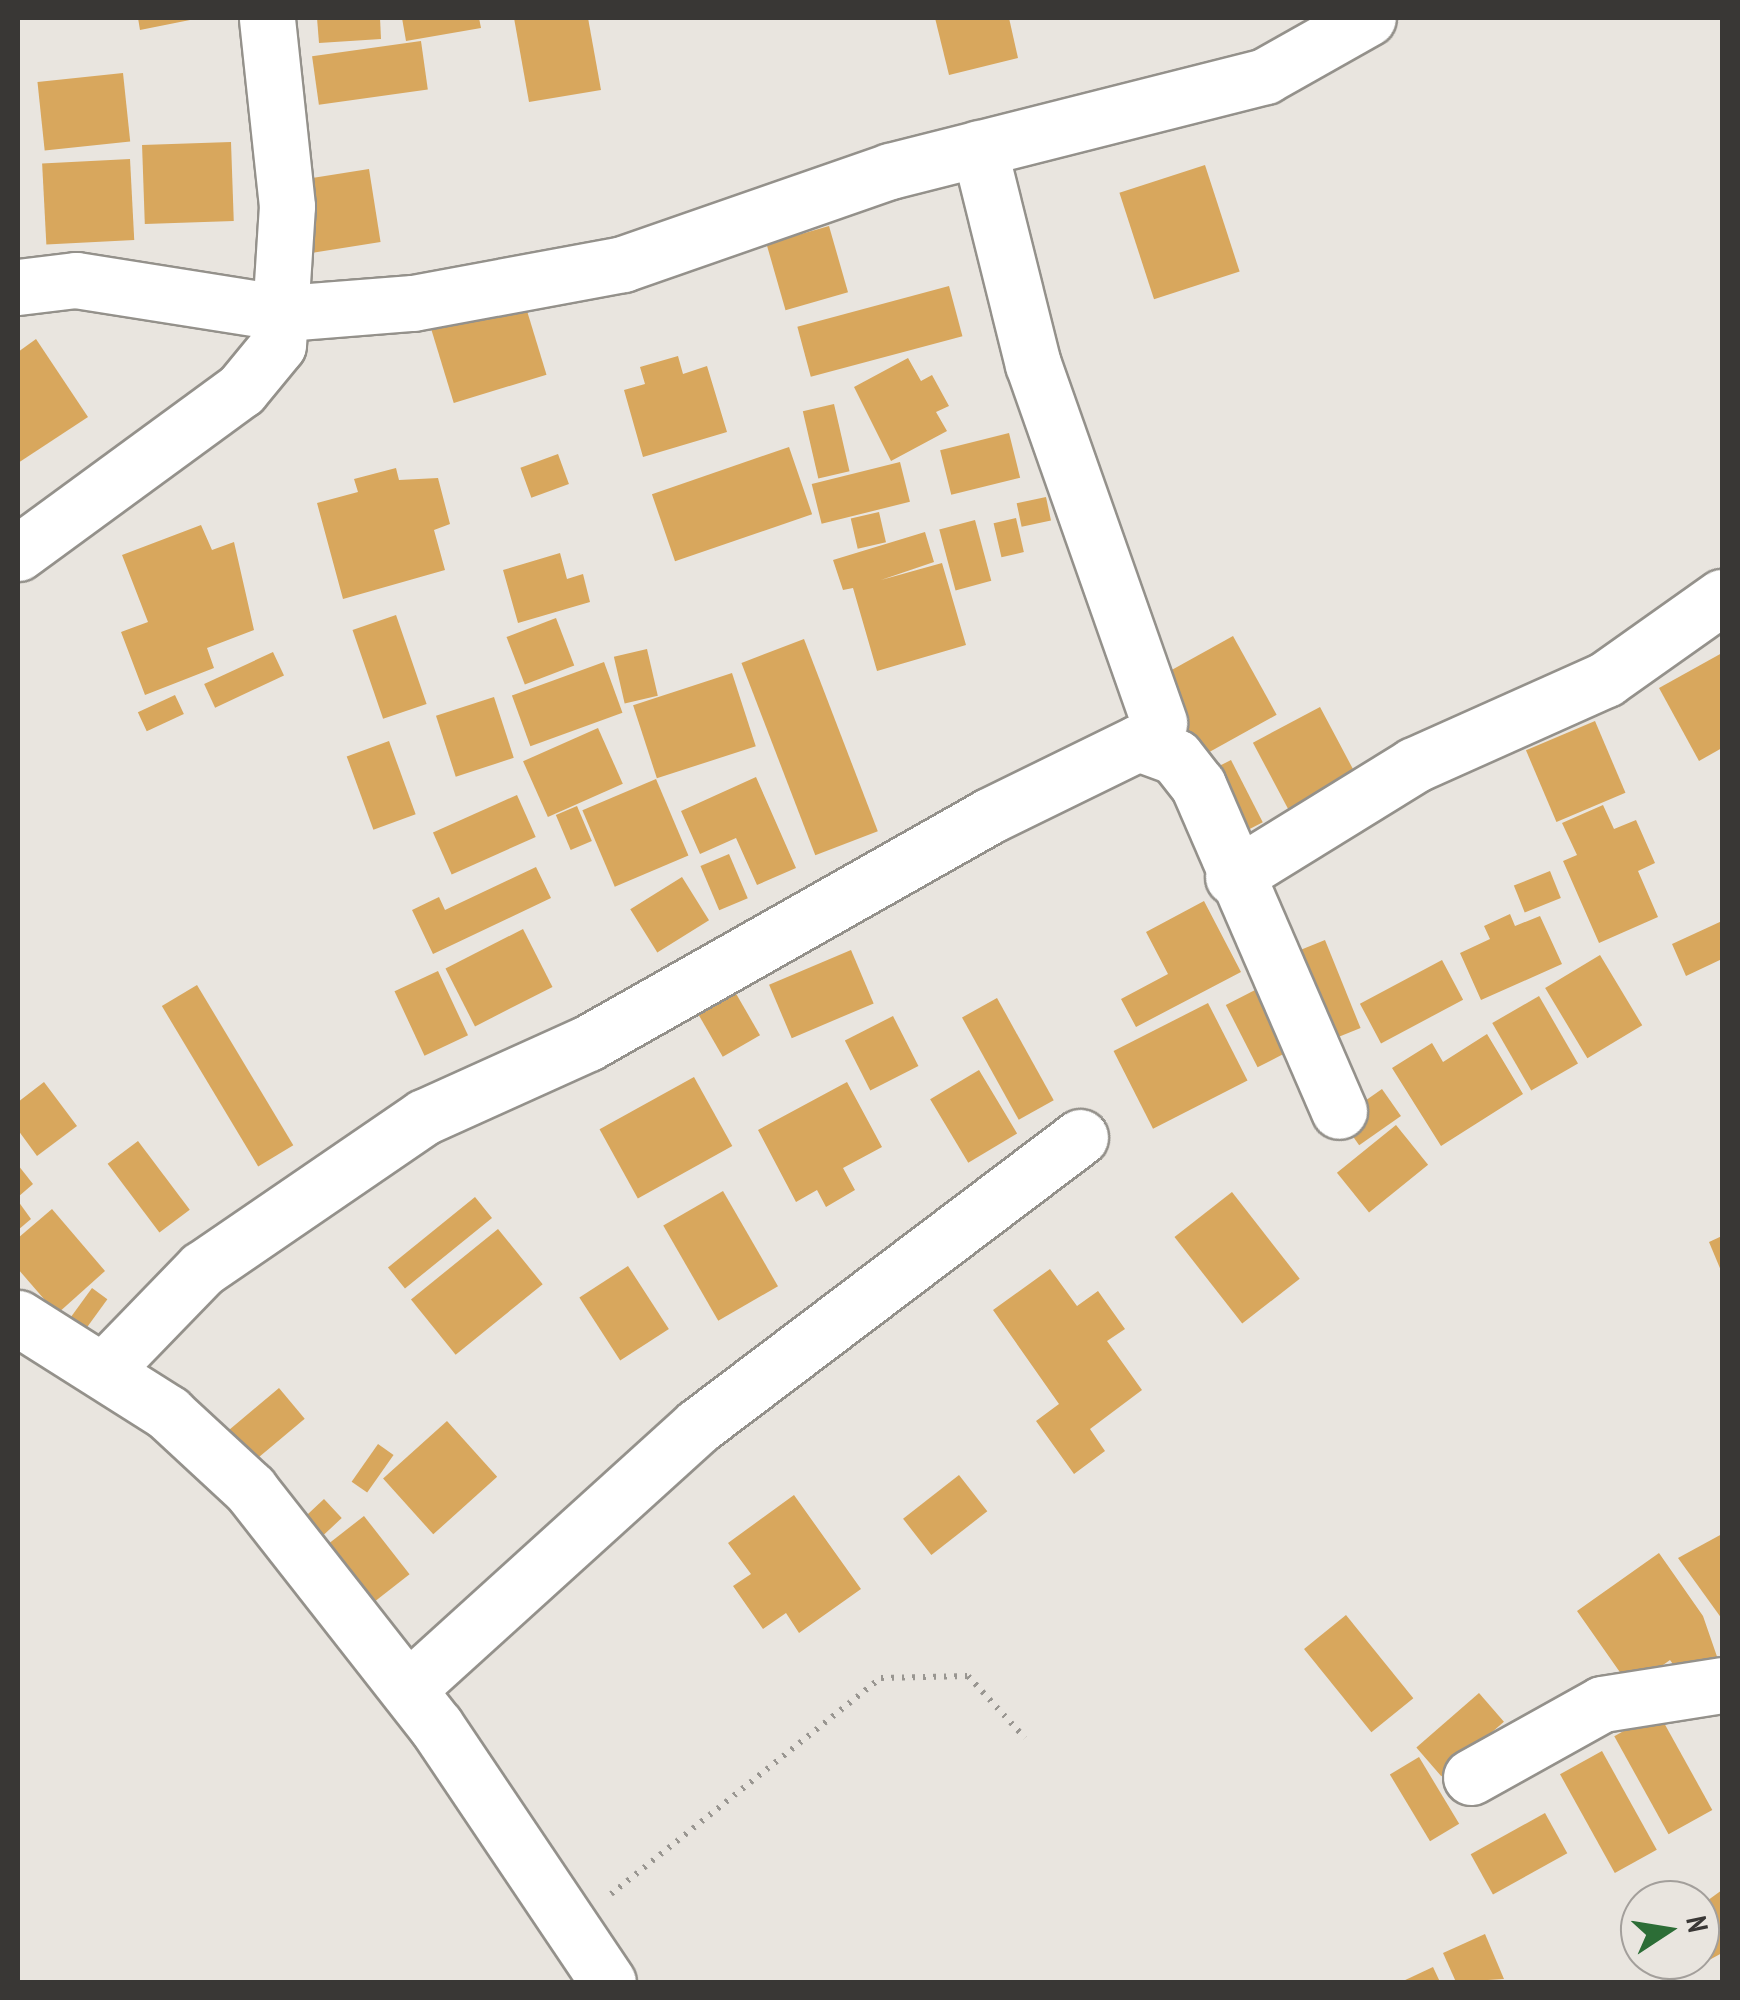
<!DOCTYPE html>
<style>
body{margin:0}
#map{position:relative;width:1740px;height:2000px;overflow:hidden;background:#e9e5df;font-family:"PT Sans Narrow",sans-serif}
div>[style]{position:absolute}
[style*='--x']{left:calc(var(--x)*1px);top:calc(var(--y)*1px);width:calc(var(--w)*1px);rotate:calc(var(--a)*1deg)}
.building>*{inset:0;background:#d8a75d;transform-origin:0 0}
.path>*{height:6px;margin-top:-3px;transform-origin:0;background:repeating-linear-gradient(90deg,#999691 0 2.5px,transparent 0 10.5px)}
.roads{filter:drop-shadow(2px 0 #94918b) drop-shadow(-2px 0 #94918b) drop-shadow(0 2px #94918b) drop-shadow(0 -2px #94918b)}
.minor>*{height:55px;margin:-27.5px;padding:0 27.5px;transform-origin:27.5px;border-radius:27.5px;background:#fff}
span{translate:-50% -50%;white-space:nowrap;text-align:center;line-height:1.15;-webkit-text-stroke:8px #e9e5df;paint-order:stroke}
.frame{position:absolute;inset:0;border:20px solid #393735;pointer-events:none}
.north{position:absolute;left:1620px;top:1880px;width:100px;height:100px;box-sizing:border-box;background:#e9e5df;border:2px solid #a39f9b;border-radius:50%;rotate:78deg;font-size:28px;font-weight:700;line-height:40px;text-align:center;color:#393735}
.north::after{content:'';display:block;margin:auto;width:35px;height:45px;background:#2c6d36;clip-path:polygon(50% 0,100% 100%,50% 72%,0 100%)}
</style>
<div id="map">
<div class="building">
<div style="clip-path:polygon(138px 18px,195px 18px,195px 19px,140px 30px)"></div>
<div style="clip-path:polygon(317px 18px,380px 18px,381px 39px,319px 43px)"></div>
<div style="clip-path:polygon(402px 18px,479px 18px,481px 28px,406px 41px)"></div>
<div style="clip-path:polygon(514px 18px,588px 18px,601px 90px,529px 102px)"></div>
<div style="clip-path:polygon(935px 18px,1009px 18px,1018px 58px,949px 75px)"></div>
<div style="left:421px;top:41px;width:49px;height:110px;rotate:82deg"></div>
<div style="left:123px;top:73px;width:69px;height:86px;rotate:84deg"></div>
<div style="left:231px;top:142px;width:79px;height:89px;rotate:88deg"></div>
<div style="left:130px;top:159px;width:81px;height:88px;rotate:87deg"></div>
<div style="left:1205px;top:165px;width:112px;height:90px;rotate:72deg"></div>
<div style="left:369px;top:169px;width:74px;height:75px;rotate:81deg"></div>
<div style="left:829px;top:226px;width:69px;height:65px;rotate:74deg"></div>
<div style="left:949px;top:286px;width:52px;height:157px;rotate:75deg"></div>
<div style="left:524px;top:301px;width:77px;height:97px;rotate:73deg"></div>
<div style="clip-path:polygon(36px 339px,88px 417px,18px 463px,18px 352px)"></div>
<div style="clip-path:polygon(678px 356px,683px 374px,707px 366px,727px 432px,643px 457px,624px 390px,645px 384px,640px 367px)"></div>
<div style="clip-path:polygon(908px 358px,921px 381px,932px 375px,949px 406px,936px 412px,947px 431px,891px 461px,854px 387px)"></div>
<div style="left:834px;top:404px;width:69px;height:32px;rotate:77deg"></div>
<div style="left:1009px;top:433px;width:46px;height:71px;rotate:76deg"></div>
<div style="left:789px;top:447px;width:71px;height:145px;rotate:71deg"></div>
<div style="left:558px;top:454px;width:32px;height:40px;rotate:70deg"></div>
<div style="left:900px;top:462px;width:41px;height:91px;rotate:76deg"></div>
<div style="clip-path:polygon(396px 468px,399px 480px,438px 478px,450px 524px,434px 530px,445px 570px,343px 599px,317px 503px,358px 492px,354px 479px)"></div>
<div style="left:1046px;top:497px;width:24px;height:30px;rotate:78deg"></div>
<div style="left:879px;top:512px;width:31px;height:29px;rotate:77deg"></div>
<div style="left:1016px;top:518px;width:35px;height:23px;rotate:77deg"></div>
<div style="left:975px;top:520px;width:63px;height:37px;rotate:75deg"></div>
<div style="clip-path:polygon(201px 525px,212px 550px,234px 542px,254px 630px,207px 648px,214px 668px,145px 695px,121px 632px,148px 622px,122px 555px)"></div>
<div style="clip-path:polygon(925px 532px,934px 562px,881px 580px,942px 563px,966px 645px,877px 671px,853px 588px,843px 590px,833px 560px)"></div>
<div style="clip-path:polygon(560px 553px,567px 579px,583px 574px,590px 602px,518px 623px,503px 570px)"></div>
<div style="left:396px;top:615px;width:94px;height:46px;rotate:71deg"></div>
<div style="left:556px;top:618px;width:51px;height:53px;rotate:69deg"></div>
<div style="left:1233px;top:636px;width:90px;height:98px;rotate:61deg"></div>
<div style="left:804px;top:639px;width:206px;height:67px;rotate:69deg"></div>
<div style="left:647px;top:649px;width:48px;height:34px;rotate:77deg"></div>
<div style="left:273px;top:652px;width:26px;height:76px;rotate:65deg"></div>
<div style="clip-path:polygon(1722px 653px,1722px 748px,1699px 761px,1659px 688px)"></div>
<div style="left:604px;top:662px;width:54px;height:98px;rotate:70deg"></div>
<div style="left:732px;top:673px;width:77px;height:104px;rotate:72deg"></div>
<div style="left:175px;top:695px;width:21px;height:41px;rotate:65deg"></div>
<div style="left:494px;top:697px;width:64px;height:61px;rotate:72deg"></div>
<div style="left:1320px;top:707px;width:81px;height:76px;rotate:62deg"></div>
<div style="left:1595px;top:721px;width:78px;height:75px;rotate:67deg"></div>
<div style="left:598px;top:728px;width:61px;height:82px;rotate:66deg"></div>
<div style="left:389px;top:741px;width:78px;height:45px;rotate:70deg"></div>
<div style="left:1231px;top:760px;width:70px;height:30px;rotate:63deg"></div>
<div style="clip-path:polygon(756px 777px,796px 868px,757px 885px,736px 838px,700px 854px,681px 811px)"></div>
<div style="left:656px;top:779px;width:83px;height:80px;rotate:67deg"></div>
<div style="left:517px;top:795px;width:46px;height:92px;rotate:66deg"></div>
<div style="clip-path:polygon(1603px 805px,1614px 829px,1636px 820px,1655px 863px,1638px 871px,1658px 917px,1599px 943px,1563px 861px,1577px 855px,1562px 823px)"></div>
<div style="left:577px;top:806px;width:38px;height:23px;rotate:67deg"></div>
<div style="left:729px;top:854px;width:48px;height:31px;rotate:67deg"></div>
<div style="clip-path:polygon(536px 867px,551px 898px,433px 954px,412px 910px,439px 897px,445px 910px)"></div>
<div style="left:1550px;top:871px;width:29px;height:39px;rotate:68deg"></div>
<div style="left:682px;top:877px;width:51px;height:61px;rotate:58deg"></div>
<div style="clip-path:polygon(1204px 901px,1241px 972px,1136px 1027px,1121px 999px,1168px 974px,1146px 932px)"></div>
<div style="clip-path:polygon(1510px 914px,1515px 926px,1540px 916px,1562px 964px,1481px 1000px,1460px 953px,1490px 939px,1484px 926px)"></div>
<div style="clip-path:polygon(1722px 921px,1722px 959px,1686px 976px,1672px 944px)"></div>
<div style="left:523px;top:929px;width:65px;height:87px;rotate:63deg"></div>
<div style="left:1325px;top:940px;width:95px;height:44px;rotate:68deg"></div>
<div style="left:851px;top:950px;width:58px;height:89px;rotate:67deg"></div>
<div style="left:1600px;top:955px;width:82px;height:64px;rotate:59deg"></div>
<div style="left:1442px;top:960px;width:45px;height:93px;rotate:62deg"></div>
<div style="left:438px;top:971px;width:71px;height:48px;rotate:65deg"></div>
<div style="left:727px;top:978px;width:66px;height:43px;rotate:60deg"></div>
<div style="left:197px;top:985px;width:187px;height:41px;rotate:59deg"></div>
<div style="left:1257px;top:989px;width:70px;height:35px;rotate:63deg"></div>
<div style="left:1539px;top:996px;width:78px;height:54px;rotate:60deg"></div>
<div style="left:997px;top:998px;width:117px;height:40px;rotate:61deg"></div>
<div style="left:1208px;top:1003px;width:87px;height:106px;rotate:63deg"></div>
<div style="left:893px;top:1016px;width:56px;height:54px;rotate:63deg"></div>
<div style="clip-path:polygon(1487px 1034px,1523px 1094px,1441px 1146px,1392px 1068px,1432px 1043px,1443px 1062px)"></div>
<div style="left:979px;top:1070px;width:74px;height:57px;rotate:59deg"></div>
<div style="left:694px;top:1077px;width:79px;height:108px;rotate:61deg"></div>
<div style="clip-path:polygon(44px 1082px,77px 1126px,37px 1156px,18px 1130px,18px 1102px)"></div>
<div style="clip-path:polygon(847px 1082px,882px 1147px,843px 1168px,855px 1190px,826px 1207px,817px 1190px,796px 1202px,758px 1130px)"></div>
<div style="left:1382px;top:1089px;width:33px;height:51px;rotate:55deg"></div>
<div style="left:1396px;top:1125px;width:51px;height:76px;rotate:51deg"></div>
<div style="left:138px;top:1141px;width:86px;height:38px;rotate:53deg"></div>
<div style="clip-path:polygon(18px 1165px,33px 1184px,18px 1197px)"></div>
<div style="left:723px;top:1191px;width:110px;height:69px;rotate:60deg"></div>
<div style="left:1232px;top:1192px;width:110px;height:73px;rotate:52deg"></div>
<div style="left:475px;top:1197px;width:27px;height:112px;rotate:51deg"></div>
<div style="clip-path:polygon(18px 1201px,31px 1219px,18px 1230px)"></div>
<div style="clip-path:polygon(52px 1209px,105px 1271px,57px 1314px,18px 1269px,18px 1238px)"></div>
<div style="left:498px;top:1229px;width:71px;height:112px;rotate:51deg"></div>
<div style="clip-path:polygon(1722px 1236px,1722px 1273px,1709px 1242px)"></div>
<div style="left:628px;top:1266px;width:75px;height:58px;rotate:57deg"></div>
<div style="clip-path:polygon(1050px 1269px,1077px 1306px,1098px 1291px,1125px 1329px,1107px 1341px,1142px 1390px,1090px 1429px,1105px 1451px,1074px 1474px,1036px 1421px,1059px 1404px,993px 1310px)"></div>
<div style="left:92px;top:1288px;width:19px;height:42px;rotate:36deg"></div>
<div style="left:279px;top:1388px;width:40px;height:68px;rotate:50deg"></div>
<div style="left:447px;top:1421px;width:75px;height:86px;rotate:48deg"></div>
<div style="left:378px;top:1444px;width:19px;height:46px;rotate:35deg"></div>
<div style="left:959px;top:1475px;width:46px;height:71px;rotate:52deg"></div>
<div style="clip-path:polygon(794px 1495px,861px 1589px,799px 1633px,786px 1613px,763px 1629px,733px 1586px,751px 1574px,728px 1543px)"></div>
<div style="left:324px;top:1499px;width:26px;height:38px;rotate:47deg"></div>
<div style="left:364px;top:1516px;width:74px;height:58px;rotate:52deg"></div>
<div style="clip-path:polygon(1722px 1534px,1722px 1619px,1678px 1558px)"></div>
<div style="clip-path:polygon(1659px 1553px,1703px 1616px,1722px 1671px,1680px 1674px,1670px 1660px,1631px 1688px,1577px 1611px)"></div>
<div style="left:1346px;top:1615px;width:107px;height:54px;rotate:51deg"></div>
<div style="left:1479px;top:1693px;width:38px;height:83px;rotate:49deg"></div>
<div style="left:1658px;top:1712px;width:112px;height:50px;rotate:61deg"></div>
<div style="left:1602px;top:1751px;width:113px;height:48px;rotate:61deg"></div>
<div style="left:1419px;top:1757px;width:78px;height:34px;rotate:59deg"></div>
<div style="left:1545px;top:1813px;width:46px;height:85px;rotate:61deg"></div>
<div style="clip-path:polygon(1722px 1890px,1722px 1953px,1669px 1982px,1653px 1960px,1700px 1960px,1700px 1906px)"></div>
<div style="clip-path:polygon(1485px 1934px,1504px 1979px,1456px 1982px,1443px 1953px)"></div>
<div style="clip-path:polygon(1433px 1967px,1440px 1982px,1401px 1982px)"></div>
</div>
<div class="path">
<div style="--x:611;--y:1894;--w:346;--a:-38.7"></div>
<div style="--x:881;--y:1678;--w:87;--a:-1.3"></div>
<div style="--x:968;--y:1676;--w:84;--a:47.4"></div>
</div>
<div class="roads">
<div class="minor">
<div style="--x:979;--y:148;--w:223;--a:76"></div>
<div style="--x:1033;--y:364;--w:380;--a:70.6"></div>
<div style="--x:18;--y:287;--w:58;--a:-6.9"></div>
<div style="--x:76;--y:280;--w:212;--a:9"></div>
<div style="--x:285;--y:313;--w:128;--a:-4.5"></div>
<div style="--x:413;--y:303;--w:214;--a:-10.5"></div>
<div style="--x:623;--y:264;--w:283;--a:-19.2"></div>
<div style="--x:890;--y:171;--w:387;--a:-14.2"></div>
<div style="--x:1265;--y:76;--w:118;--a:-29.4"></div>
<div style="--x:18;--y:553;--w:276;--a:-36.2"></div>
<div style="--x:241;--y:390;--w:58;--a:-50.6"></div>
<div style="--x:278;--y:345;--w:139;--a:-86.3"></div>
<div style="--x:287;--y:206;--w:189;--a:-96.1"></div>
<div style="--x:1233;--y:877;--w:213;--a:-31.7"></div>
<div style="--x:1414;--y:765;--w:210;--a:-24.1"></div>
<div style="--x:1606;--y:679;--w:142;--a:-35.3"></div>
<div style="--x:18;--y:1318;--w:178;--a:32.3"></div>
<div style="--x:168;--y:1413;--w:112;--a:42.8"></div>
<div style="--x:250;--y:1489;--w:301;--a:51.9"></div>
<div style="--x:436;--y:1726;--w:308;--a:56.1"></div>
<div style="--x:104;--y:1370;--w:141;--a:-45.9"></div>
<div style="--x:202;--y:1269;--w:269;--a:-34.4"></div>
<div style="--x:424;--y:1117;--w:180;--a:-24.3"></div>
<div style="--x:588;--y:1043;--w:461;--a:-29.5"></div>
<div style="--x:989;--y:816;--w:166;--a:-26.1"></div>
<div style="--x:1138;--y:743;--w:40;--a:20.2"></div>
<div style="--x:1176;--y:757;--w:36;--a:52"></div>
<div style="--x:1198;--y:785;--w:355;--a:66.6"></div>
<div style="--x:408;--y:1689;--w:391;--a:-42.2"></div>
<div style="--x:698;--y:1426;--w:479;--a:-37.1"></div>
<div style="--x:1471;--y:1777;--w:150;--a:-29.1"></div>
<div style="--x:1602;--y:1704;--w:121;--a:-9"></div>
</div>
</div>
<div class="frame"></div>
<div class="north">N</div>
</div>
